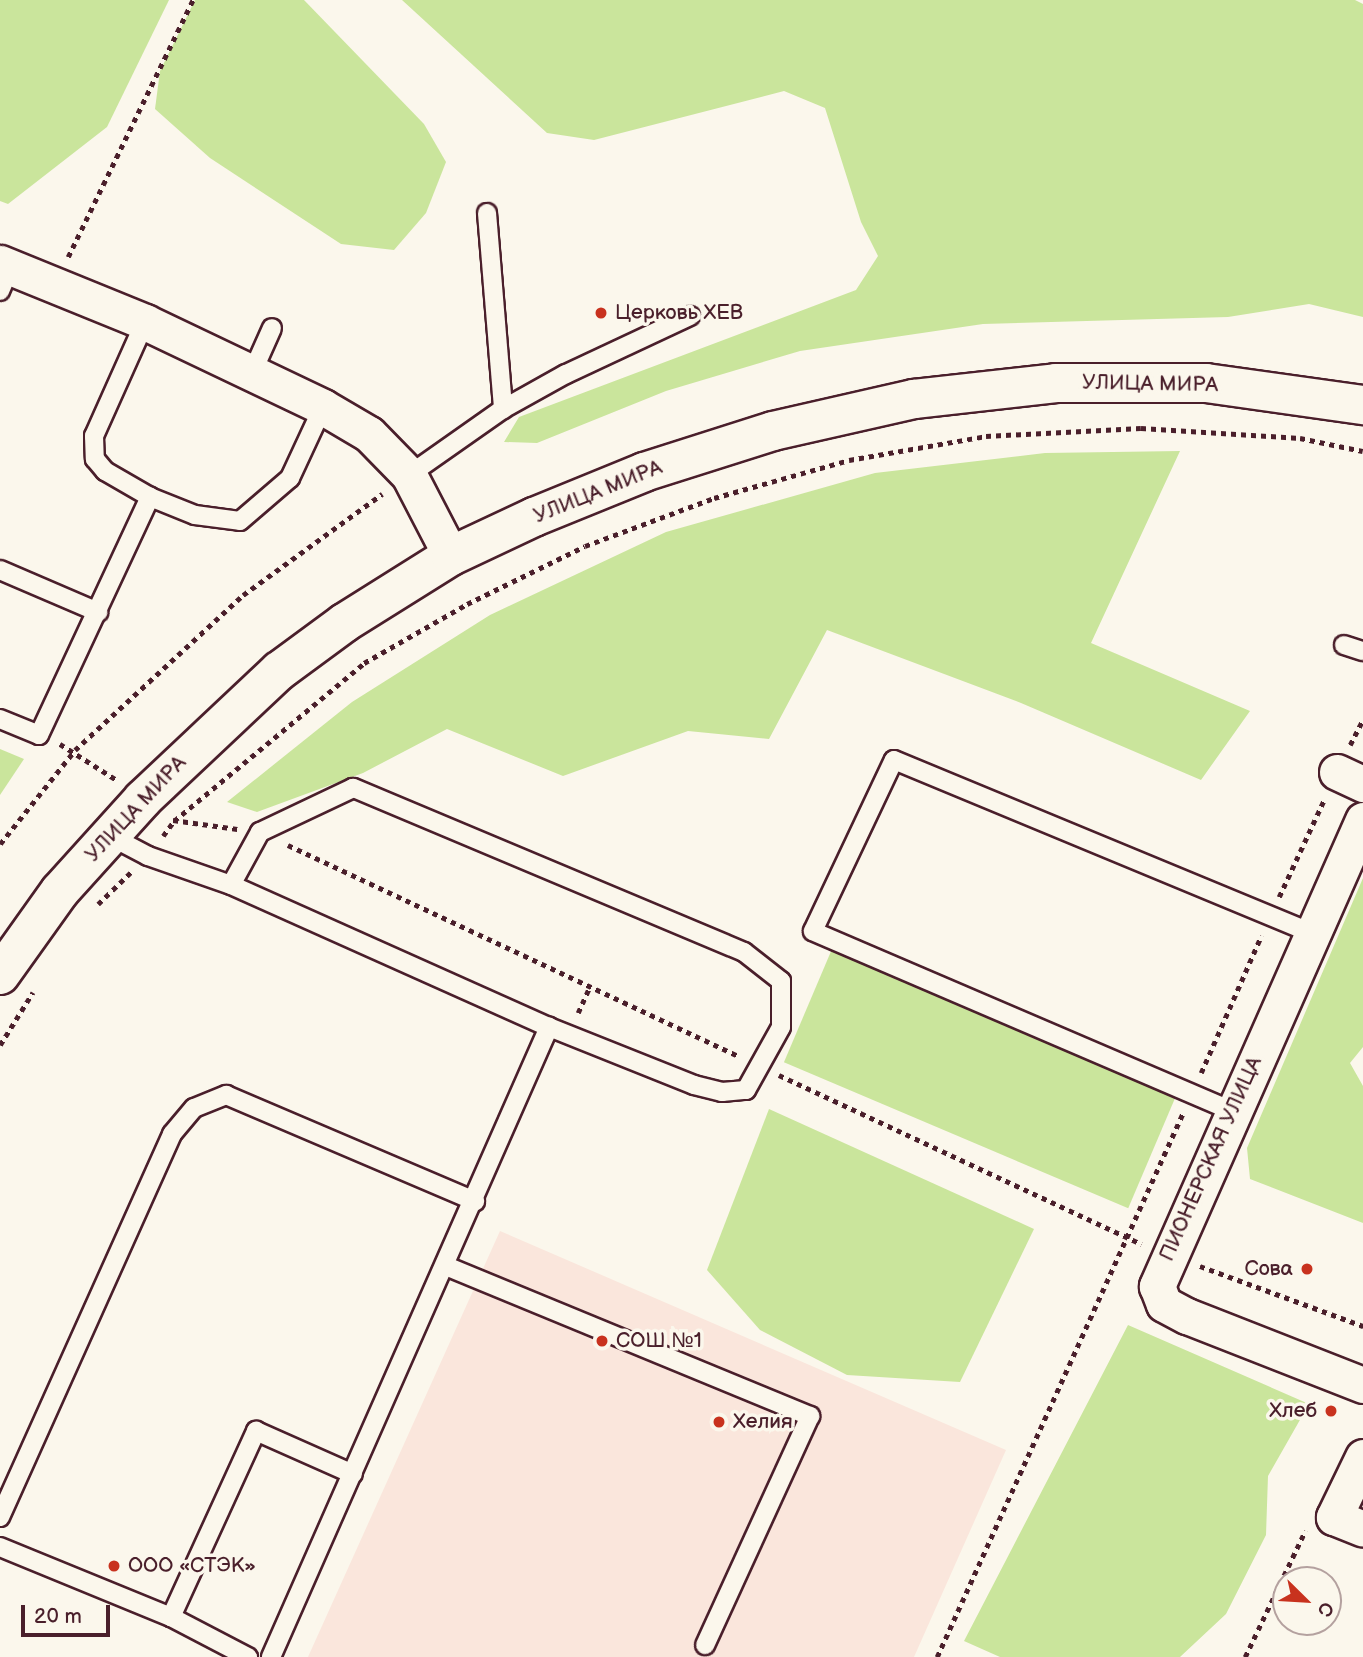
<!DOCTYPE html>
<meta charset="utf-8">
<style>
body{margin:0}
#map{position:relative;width:1363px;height:1657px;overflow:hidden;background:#fbf7ec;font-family:"Balsamiq Sans",sans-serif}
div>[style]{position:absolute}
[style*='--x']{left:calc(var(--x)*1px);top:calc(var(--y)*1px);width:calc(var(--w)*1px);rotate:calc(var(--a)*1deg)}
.built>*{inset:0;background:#fae6dc}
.green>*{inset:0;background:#cae59c;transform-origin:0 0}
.path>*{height:4.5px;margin-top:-2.25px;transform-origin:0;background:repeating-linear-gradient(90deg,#4a1f2b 0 5px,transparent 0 10px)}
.roads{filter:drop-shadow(2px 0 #4a1f2b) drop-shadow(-2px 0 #4a1f2b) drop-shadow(0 2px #4a1f2b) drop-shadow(0 -2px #4a1f2b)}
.service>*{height:18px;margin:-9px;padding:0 9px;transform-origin:9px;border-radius:9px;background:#fbf7ec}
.minor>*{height:35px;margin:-17.5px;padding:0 17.5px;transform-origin:17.5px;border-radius:17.5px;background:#fbf7ec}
.secondary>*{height:38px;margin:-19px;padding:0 19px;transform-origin:19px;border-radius:19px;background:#fbf7ec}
.dots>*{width:19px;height:19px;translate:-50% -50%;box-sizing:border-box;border:4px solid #fbf7ec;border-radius:50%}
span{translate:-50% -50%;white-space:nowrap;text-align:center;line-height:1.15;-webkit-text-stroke:7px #fbf7ec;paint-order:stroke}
.poi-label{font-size:21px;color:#4a1f2b}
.left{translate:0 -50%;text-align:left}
.right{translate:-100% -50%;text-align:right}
.street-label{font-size:21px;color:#4a1f2b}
.north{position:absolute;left:1272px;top:1566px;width:70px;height:70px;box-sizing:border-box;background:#fbf7ec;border:2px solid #b4a19f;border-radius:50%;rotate:114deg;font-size:19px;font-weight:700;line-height:28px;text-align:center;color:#4a1f2b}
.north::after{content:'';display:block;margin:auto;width:24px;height:32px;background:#c8321e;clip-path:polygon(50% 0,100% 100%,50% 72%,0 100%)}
.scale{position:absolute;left:21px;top:1605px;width:89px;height:32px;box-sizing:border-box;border:4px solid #4a1f2b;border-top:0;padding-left:9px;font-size:21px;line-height:24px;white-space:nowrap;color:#4a1f2b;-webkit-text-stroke:5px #fbf7ec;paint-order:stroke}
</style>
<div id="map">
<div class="built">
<div style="clip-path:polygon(500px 1231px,1006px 1450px,914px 1657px,308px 1657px)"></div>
</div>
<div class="green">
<div style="clip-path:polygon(0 0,169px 0,107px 127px,8px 204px,0 201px)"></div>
<div style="clip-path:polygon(195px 0,304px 0,424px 124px,446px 162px,426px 213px,394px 250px,341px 244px,210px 158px,155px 109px,160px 71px)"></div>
<div style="clip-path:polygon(402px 0,1355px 0,1363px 4px,1363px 317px,1309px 304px,1228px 317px,983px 324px,800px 351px,666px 391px,537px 443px,504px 442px,519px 417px,856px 290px,878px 256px,861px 222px,825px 108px,784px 91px,594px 140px,547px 133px)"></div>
<div style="clip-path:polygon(1180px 451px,1091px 643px,1250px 711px,1201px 780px,1021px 703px,827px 630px,769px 739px,688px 731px,563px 776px,447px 729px,363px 773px,257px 812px,227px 802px,352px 702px,490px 615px,666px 532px,875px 473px,1045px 453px)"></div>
<div style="clip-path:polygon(0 749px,24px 759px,0 795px)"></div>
<div style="clip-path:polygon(1363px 878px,1363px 1047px,1350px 1063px,1363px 1086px,1363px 1223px,1250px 1179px,1247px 1148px)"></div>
<div style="left:832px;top:949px;width:374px;height:123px;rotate:23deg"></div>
<div style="clip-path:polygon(769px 1109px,1034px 1229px,960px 1382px,847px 1375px,760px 1330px,707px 1270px)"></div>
<div style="clip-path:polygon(1128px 1325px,1309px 1404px,1268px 1476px,1266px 1535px,1226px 1614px,1180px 1657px,1000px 1657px,964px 1641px)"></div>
</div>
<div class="path">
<div style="--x:68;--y:257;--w:286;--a:-64.1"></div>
<div style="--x:60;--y:744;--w:67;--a:32.3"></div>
<div style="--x:1350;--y:745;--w:28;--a:-63"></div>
<div style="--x:173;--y:820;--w:65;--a:8"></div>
<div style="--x:163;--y:836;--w:19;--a:-54"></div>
<div style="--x:174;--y:821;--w:247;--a:-39.7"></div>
<div style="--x:364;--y:663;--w:119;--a:-29.8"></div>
<div style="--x:467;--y:604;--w:131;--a:-26.2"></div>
<div style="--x:585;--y:546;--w:138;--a:-20.4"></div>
<div style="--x:714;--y:498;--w:140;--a:-15.7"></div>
<div style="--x:849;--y:460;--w:139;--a:-9.9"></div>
<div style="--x:986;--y:436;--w:155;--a:-3"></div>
<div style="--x:1141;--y:428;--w:159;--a:3.6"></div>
<div style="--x:1300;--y:438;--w:64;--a:11.7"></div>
<div style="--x:0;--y:844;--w:120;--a:-51.4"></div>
<div style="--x:75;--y:750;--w:229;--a:-42.7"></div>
<div style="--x:243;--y:595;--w:172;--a:-36"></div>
<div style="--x:288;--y:845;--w:498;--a:25.1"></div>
<div style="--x:1279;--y:897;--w:107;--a:-65.1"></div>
<div style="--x:98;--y:904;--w:47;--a:-44.1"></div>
<div style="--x:578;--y:1013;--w:30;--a:-66"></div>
<div style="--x:0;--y:1045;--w:62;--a:-58.1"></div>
<div style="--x:1201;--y:1073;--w:150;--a:-66.3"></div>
<div style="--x:779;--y:1075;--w:400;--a:25"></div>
<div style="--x:1200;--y:1266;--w:174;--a:20.2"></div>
<div style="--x:937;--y:1657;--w:597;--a:-65.67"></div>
<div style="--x:1245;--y:1657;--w:140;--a:-64.5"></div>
</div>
<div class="roads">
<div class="service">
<div style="--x:487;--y:213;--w:197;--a:85.3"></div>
<div style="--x:0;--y:291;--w:26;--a:-67"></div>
<div style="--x:145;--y:322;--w:125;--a:114.1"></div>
<div style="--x:94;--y:436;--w:23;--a:88"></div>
<div style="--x:95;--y:459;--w:16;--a:50"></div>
<div style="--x:105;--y:471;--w:52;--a:30"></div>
<div style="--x:150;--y:497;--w:48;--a:21.8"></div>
<div style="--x:195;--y:515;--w:45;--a:7.6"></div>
<div style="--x:240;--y:521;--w:66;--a:-40.7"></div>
<div style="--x:290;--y:478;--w:78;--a:-65.1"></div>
<div style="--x:252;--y:373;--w:49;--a:-66"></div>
<div style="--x:409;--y:475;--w:115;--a:-35.1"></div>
<div style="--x:503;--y:409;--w:72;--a:-29.1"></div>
<div style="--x:566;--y:374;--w:137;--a:-25.1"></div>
<div style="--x:0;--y:570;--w:107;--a:23.2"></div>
<div style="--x:1344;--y:645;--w:20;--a:18"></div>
<div style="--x:0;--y:719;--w:42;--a:22.3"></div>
<div style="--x:39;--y:735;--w:263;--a:-65"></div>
<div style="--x:110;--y:836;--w:43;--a:27.8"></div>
<div style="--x:148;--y:856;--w:88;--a:19.3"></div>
<div style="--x:231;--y:885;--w:348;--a:24.1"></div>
<div style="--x:549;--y:1027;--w:156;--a:21.8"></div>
<div style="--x:694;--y:1085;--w:29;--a:14"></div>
<div style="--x:722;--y:1092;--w:24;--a:-5"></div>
<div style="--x:746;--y:1090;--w:72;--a:-60.9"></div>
<div style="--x:781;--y:1027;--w:46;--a:-90"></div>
<div style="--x:781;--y:981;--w:47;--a:-141.9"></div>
<div style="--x:744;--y:952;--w:424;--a:-157.2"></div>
<div style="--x:353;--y:788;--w:103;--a:154.7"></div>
<div style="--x:260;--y:832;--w:60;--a:118.7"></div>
<div style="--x:1232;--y:1111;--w:456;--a:-156.8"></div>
<div style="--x:813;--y:931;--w:189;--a:-64.7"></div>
<div style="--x:894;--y:760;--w:451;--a:22.5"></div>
<div style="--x:446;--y:1266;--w:394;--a:22.4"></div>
<div style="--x:810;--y:1416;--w:252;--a:114.6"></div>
<div style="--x:0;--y:1517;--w:420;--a:-65.8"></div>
<div style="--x:172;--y:1134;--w:34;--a:-50"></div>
<div style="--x:194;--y:1108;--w:35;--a:-22"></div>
<div style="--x:226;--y:1095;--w:271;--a:23.1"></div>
<div style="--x:0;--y:1547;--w:185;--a:22.3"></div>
<div style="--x:171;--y:1617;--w:87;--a:27.5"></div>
<div style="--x:171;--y:1617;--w:205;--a:-65.4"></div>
<div style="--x:256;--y:1431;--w:106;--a:23.9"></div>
<div style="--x:271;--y:1657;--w:689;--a:-66.19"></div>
</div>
<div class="minor">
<div style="--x:0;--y:263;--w:157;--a:22.1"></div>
<div style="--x:145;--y:322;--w:197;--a:25.5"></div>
<div style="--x:323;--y:407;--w:53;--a:30.4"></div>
<div style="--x:369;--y:434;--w:57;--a:45.7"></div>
<div style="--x:409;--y:475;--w:91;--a:62.6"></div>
<div style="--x:1337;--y:772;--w:29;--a:25"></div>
<div style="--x:1363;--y:820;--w:510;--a:113.85"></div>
<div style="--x:1157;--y:1286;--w:19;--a:69"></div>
<div style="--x:1164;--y:1304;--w:26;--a:28"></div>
<div style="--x:1187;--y:1316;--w:189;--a:21.4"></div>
<div style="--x:1363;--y:1457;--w:67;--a:115.8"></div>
<div style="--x:1334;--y:1517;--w:31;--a:22"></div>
</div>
<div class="secondary">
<div style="--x:0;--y:975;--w:103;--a:-54.5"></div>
<div style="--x:60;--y:891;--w:124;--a:-47.9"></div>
<div style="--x:143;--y:799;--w:187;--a:-43.3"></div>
<div style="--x:279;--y:671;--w:81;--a:-36.4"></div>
<div style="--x:344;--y:623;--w:126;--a:-32.1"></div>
<div style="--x:451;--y:556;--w:92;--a:-25.2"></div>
<div style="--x:534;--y:517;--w:119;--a:-22.2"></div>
<div style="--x:644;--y:472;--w:135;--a:-17.6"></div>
<div style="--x:773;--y:431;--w:145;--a:-12.8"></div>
<div style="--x:914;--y:399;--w:143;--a:-6.4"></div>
<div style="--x:1056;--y:383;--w:150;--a:0"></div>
<div style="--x:1206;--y:383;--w:159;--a:8"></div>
</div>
</div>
<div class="dots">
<div style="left:601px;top:313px;background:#c8321e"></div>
<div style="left:1307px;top:1269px;background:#c8321e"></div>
<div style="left:602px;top:1341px;background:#c8321e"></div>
<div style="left:1331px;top:1411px;background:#c8321e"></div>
<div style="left:719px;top:1422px;background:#c8321e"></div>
<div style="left:114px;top:1566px;background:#c8321e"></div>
</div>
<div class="poi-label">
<span class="left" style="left:615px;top:313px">Церковь ХЕВ</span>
<span class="right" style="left:1293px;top:1269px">Сова</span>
<span class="left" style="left:616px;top:1341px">СОШ №1</span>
<span class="right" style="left:1317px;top:1411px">Хлеб</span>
<span class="left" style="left:733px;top:1422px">Хелия</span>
<span class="left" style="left:128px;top:1566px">ООО «СТЭК»</span>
</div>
<div class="street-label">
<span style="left:1150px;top:384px;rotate:1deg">УЛИЦА МИРА</span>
<span style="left:598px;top:492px;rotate:-22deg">УЛИЦА МИРА</span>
<span style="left:136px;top:809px;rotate:-47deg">УЛИЦА МИРА</span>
<span style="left:1211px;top:1159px;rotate:-66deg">ПИОНЕРСКАЯ УЛИЦА</span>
</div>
<div class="north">С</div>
<div class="scale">20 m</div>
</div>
